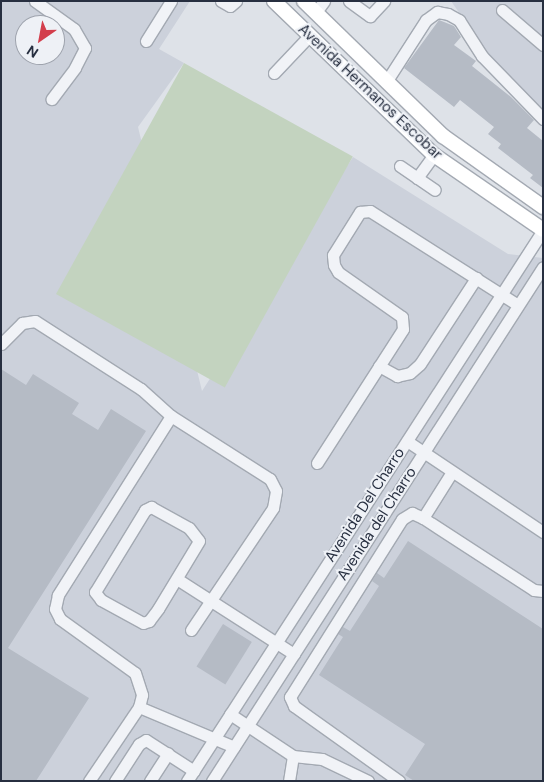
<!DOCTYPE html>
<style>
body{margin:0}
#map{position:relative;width:544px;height:782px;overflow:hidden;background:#dee2e8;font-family:"DM Sans",sans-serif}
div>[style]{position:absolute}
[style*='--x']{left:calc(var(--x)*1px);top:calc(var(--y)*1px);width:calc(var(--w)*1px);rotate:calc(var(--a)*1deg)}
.built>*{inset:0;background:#ccd1db}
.green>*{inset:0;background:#c3d3bf;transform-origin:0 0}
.building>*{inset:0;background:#b5bbc5;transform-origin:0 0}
.roads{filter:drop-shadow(1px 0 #a3a9b2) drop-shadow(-1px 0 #a3a9b2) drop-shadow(0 1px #a3a9b2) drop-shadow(0 -1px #a3a9b2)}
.minor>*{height:11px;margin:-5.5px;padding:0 5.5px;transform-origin:5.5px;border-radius:5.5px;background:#f1f3f7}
.major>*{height:14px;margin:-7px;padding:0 7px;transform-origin:7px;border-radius:7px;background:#fff}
span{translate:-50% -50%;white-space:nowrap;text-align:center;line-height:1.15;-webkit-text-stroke:4px #eef1f6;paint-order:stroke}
.street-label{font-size:15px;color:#272f40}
.frame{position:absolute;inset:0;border:2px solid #272f40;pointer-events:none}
.north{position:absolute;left:15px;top:15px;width:50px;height:50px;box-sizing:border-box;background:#eef1f6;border:1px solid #9ea3ad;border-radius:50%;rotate:213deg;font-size:14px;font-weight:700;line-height:20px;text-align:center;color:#272f40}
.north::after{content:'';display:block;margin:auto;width:18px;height:22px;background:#d33e4c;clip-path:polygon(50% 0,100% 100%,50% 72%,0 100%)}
</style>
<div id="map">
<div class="built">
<div style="clip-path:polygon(evenodd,1px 1px,190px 1px,159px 49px,184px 63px,138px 127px,202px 391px,353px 157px,508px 254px,543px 258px,543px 781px,1px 781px,1px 1px,25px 25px,55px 25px,55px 55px,25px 55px,25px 25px)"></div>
<div style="clip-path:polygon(451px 1px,543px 1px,543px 110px,494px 63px)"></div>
</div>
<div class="green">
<div style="left:184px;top:63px;width:193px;height:264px;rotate:29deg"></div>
</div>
<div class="building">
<div style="clip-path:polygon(439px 20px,454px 26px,461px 37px,454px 45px,476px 61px,472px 66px,511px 97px,534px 120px,527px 128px,543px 141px,543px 188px,530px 178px,533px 175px,498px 148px,501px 144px,488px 134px,494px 127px,460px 100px,454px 107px,404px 68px)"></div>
<div style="clip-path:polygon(1px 369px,26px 385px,33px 374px,79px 403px,72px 414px,98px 430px,111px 409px,146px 431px,8px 648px,89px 698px,36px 781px,1px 781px)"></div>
<div style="clip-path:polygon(408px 541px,543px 629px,543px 781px,414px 781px,405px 775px,425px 744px,319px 675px,343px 637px,338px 634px,343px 627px,350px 631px,379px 586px,372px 581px,377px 573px,384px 578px)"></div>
<div style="left:223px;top:624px;width:34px;height:50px;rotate:32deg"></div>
</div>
<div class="roads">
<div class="minor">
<div style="--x:35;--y:1;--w:48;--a:35.7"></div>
<div style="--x:74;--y:29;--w:22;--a:60"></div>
<div style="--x:85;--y:48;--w:22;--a:117"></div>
<div style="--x:75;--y:68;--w:39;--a:127"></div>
<div style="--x:221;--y:1;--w:10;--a:29"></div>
<div style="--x:230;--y:6;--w:8;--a:-40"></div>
<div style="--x:349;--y:1;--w:26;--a:36"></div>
<div style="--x:370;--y:16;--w:21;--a:-47"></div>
<div style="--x:502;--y:10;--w:54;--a:40.5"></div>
<div style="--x:316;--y:12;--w:14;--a:-54"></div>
<div style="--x:146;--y:41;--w:47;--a:-58"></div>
<div style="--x:274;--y:73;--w:52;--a:-46.5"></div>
<div style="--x:386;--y:82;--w:74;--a:-57.2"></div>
<div style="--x:426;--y:20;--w:14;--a:-36"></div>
<div style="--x:437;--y:12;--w:11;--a:10"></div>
<div style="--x:448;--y:14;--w:13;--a:29"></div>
<div style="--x:459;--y:20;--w:43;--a:57.4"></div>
<div style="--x:482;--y:56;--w:88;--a:45.9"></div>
<div style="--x:400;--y:166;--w:42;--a:34.4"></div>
<div style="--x:417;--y:178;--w:29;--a:-54"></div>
<div style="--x:1;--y:344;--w:30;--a:-45"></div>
<div style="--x:22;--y:323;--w:13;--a:-9"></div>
<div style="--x:35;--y:321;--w:126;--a:32.7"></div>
<div style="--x:141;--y:389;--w:40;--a:42"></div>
<div style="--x:171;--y:416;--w:212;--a:122.3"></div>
<div style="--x:58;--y:595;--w:14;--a:102"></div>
<div style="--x:55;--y:609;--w:11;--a:63"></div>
<div style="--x:60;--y:619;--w:92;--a:35.8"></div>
<div style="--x:135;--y:673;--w:23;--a:72"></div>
<div style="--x:142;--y:695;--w:12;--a:104"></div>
<div style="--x:139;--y:707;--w:103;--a:22.8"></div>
<div style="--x:379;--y:366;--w:21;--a:29"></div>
<div style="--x:397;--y:376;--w:13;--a:-13"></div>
<div style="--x:410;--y:373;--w:13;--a:-42"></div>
<div style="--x:420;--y:364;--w:103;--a:-56.9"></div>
<div style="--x:171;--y:416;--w:117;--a:32.5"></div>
<div style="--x:270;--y:479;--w:13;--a:63"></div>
<div style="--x:276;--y:491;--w:17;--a:100"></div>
<div style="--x:273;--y:508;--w:147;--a:123.9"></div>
<div style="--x:407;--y:441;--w:164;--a:33.8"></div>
<div style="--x:317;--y:463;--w:159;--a:-57.3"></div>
<div style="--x:403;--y:329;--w:12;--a:-95"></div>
<div style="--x:402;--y:317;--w:78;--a:-144.9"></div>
<div style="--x:338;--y:272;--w:8;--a:-120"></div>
<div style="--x:334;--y:265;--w:10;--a:-96"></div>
<div style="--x:333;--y:255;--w:51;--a:-57.9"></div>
<div style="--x:360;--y:212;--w:10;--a:-6"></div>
<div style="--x:370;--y:211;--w:175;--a:32.4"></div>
<div style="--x:151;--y:507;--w:43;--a:28.9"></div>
<div style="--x:189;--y:528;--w:16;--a:52"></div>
<div style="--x:199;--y:541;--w:79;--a:121.1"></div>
<div style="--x:158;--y:609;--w:15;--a:127"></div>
<div style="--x:149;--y:621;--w:6;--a:162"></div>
<div style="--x:143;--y:623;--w:48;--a:-151.3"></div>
<div style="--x:101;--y:600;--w:10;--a:-127"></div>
<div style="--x:95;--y:592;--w:96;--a:-58.6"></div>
<div style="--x:145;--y:510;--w:7;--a:-27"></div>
<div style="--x:423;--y:518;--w:54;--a:-57.8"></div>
<div style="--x:177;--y:579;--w:139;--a:32.7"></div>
<div style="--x:230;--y:714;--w:76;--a:33.7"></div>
<div style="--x:293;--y:756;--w:29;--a:6"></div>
<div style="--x:322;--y:759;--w:51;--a:25.6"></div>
<div style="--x:89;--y:781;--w:89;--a:-56"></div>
<div style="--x:115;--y:781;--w:44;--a:-57"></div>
<div style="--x:139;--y:744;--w:8;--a:-30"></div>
<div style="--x:146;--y:740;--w:57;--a:32.9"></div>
<div style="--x:150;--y:781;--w:33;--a:-57"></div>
<div style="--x:187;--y:781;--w:656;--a:-57.13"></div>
<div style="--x:212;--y:781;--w:611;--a:-57.22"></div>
<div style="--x:289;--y:781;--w:25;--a:-81"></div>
<div style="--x:399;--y:781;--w:129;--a:-144.5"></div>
<div style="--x:294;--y:706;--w:10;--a:-114"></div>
<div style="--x:290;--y:697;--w:210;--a:-57.8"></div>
<div style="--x:402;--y:519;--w:12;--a:-31"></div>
<div style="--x:412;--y:513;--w:12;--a:24"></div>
<div style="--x:423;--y:518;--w:132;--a:33"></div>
<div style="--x:534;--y:590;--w:9;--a:6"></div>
</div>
<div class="major">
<div style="--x:274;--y:1;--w:222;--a:43.9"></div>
<div style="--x:434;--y:155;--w:132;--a:34.5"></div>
<div style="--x:304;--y:1;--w:194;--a:44.2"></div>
<div style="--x:443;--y:136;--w:123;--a:35.4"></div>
</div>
</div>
<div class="street-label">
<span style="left:370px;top:92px;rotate:43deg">Avenida Hermanos Escobar</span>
<span style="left:365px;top:505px;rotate:-57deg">Avenida Del Charro</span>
<span style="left:377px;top:524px;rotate:-57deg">Avenida del Charro</span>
</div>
<div class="frame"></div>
<div class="north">N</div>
</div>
